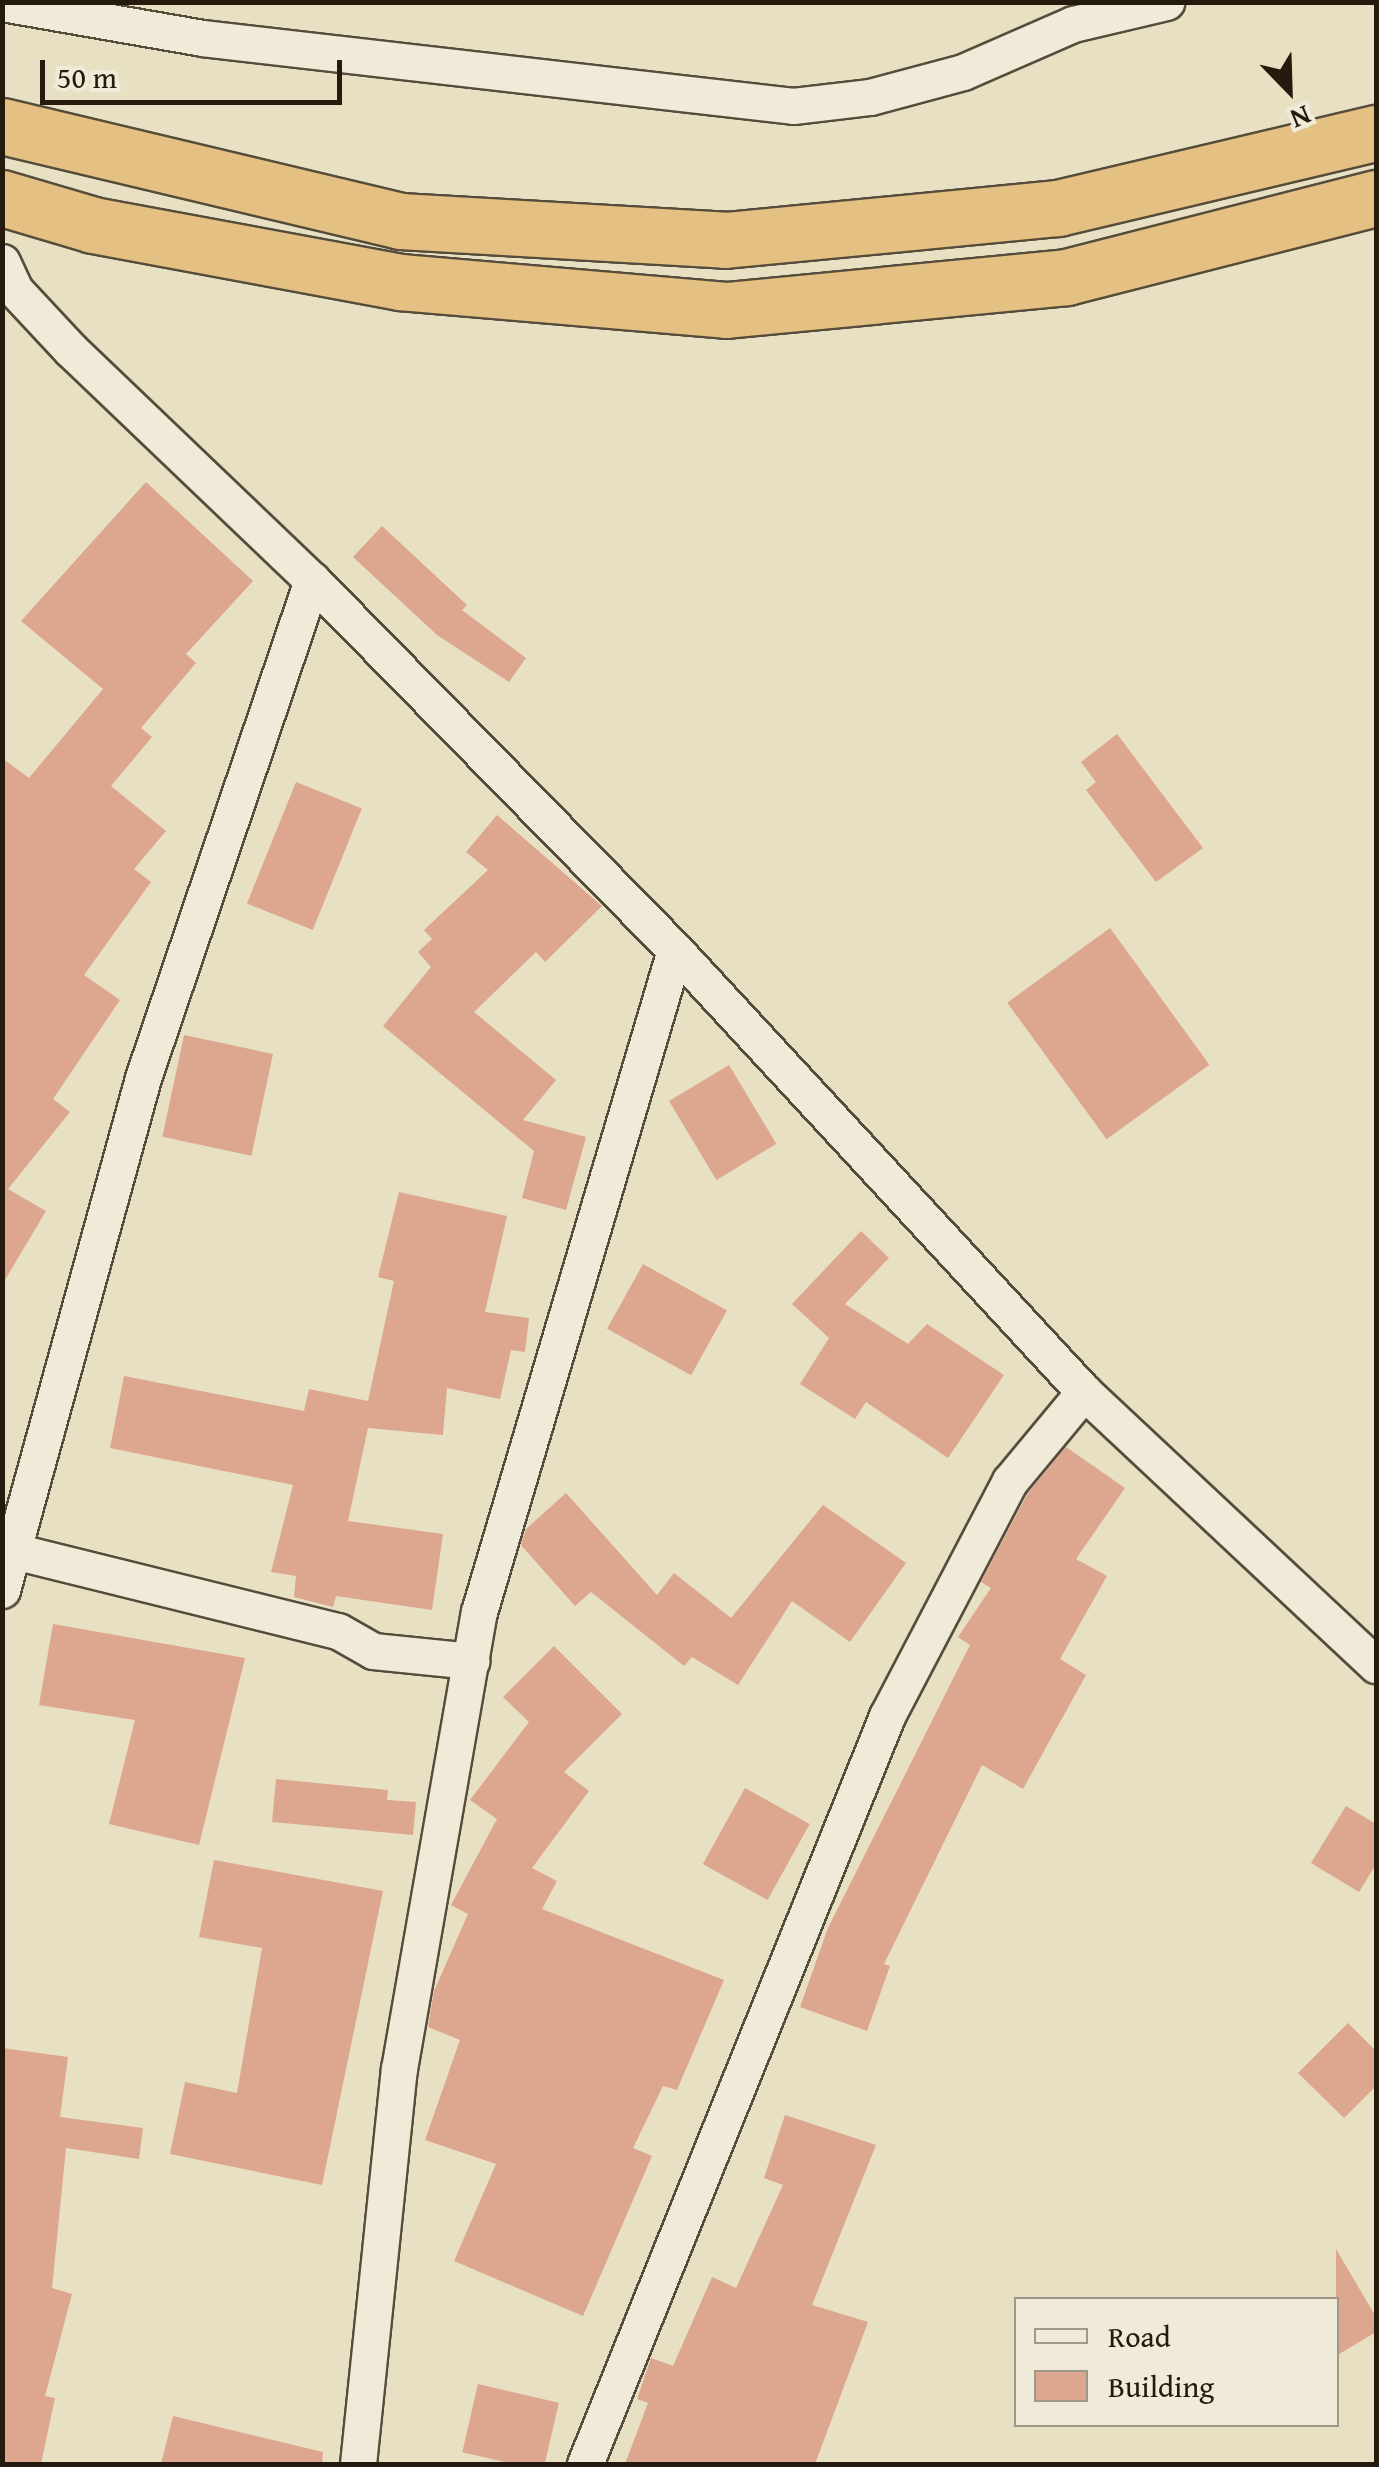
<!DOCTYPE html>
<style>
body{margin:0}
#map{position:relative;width:1379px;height:2467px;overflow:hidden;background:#e8e0c3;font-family:"Gentium Book Plus",serif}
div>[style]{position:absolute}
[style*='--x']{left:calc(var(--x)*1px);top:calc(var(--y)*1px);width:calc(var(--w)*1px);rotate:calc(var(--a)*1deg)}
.building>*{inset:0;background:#dca68f;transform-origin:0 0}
.roads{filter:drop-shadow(2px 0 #564c3b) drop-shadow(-2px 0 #564c3b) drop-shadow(0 2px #564c3b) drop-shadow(0 -2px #564c3b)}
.street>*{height:35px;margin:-17.5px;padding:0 17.5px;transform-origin:17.5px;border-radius:17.5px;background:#f0ebd8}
.highway>*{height:55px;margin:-27.5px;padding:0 27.5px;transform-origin:27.5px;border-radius:27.5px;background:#e4c082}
span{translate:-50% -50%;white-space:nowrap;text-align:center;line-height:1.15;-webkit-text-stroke:9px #f0ebd8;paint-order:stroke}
.frame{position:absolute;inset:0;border:5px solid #251a0e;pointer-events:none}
.legend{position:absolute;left:1014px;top:2297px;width:325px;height:130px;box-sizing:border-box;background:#f0ebd8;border:2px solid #9f9787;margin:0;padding:12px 18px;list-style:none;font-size:30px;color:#251a0e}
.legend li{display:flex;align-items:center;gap:20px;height:50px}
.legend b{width:50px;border:2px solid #9f9787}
.north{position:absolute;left:1239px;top:40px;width:100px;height:100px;-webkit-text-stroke:8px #f0ebd8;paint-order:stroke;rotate:157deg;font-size:28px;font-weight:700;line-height:40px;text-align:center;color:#251a0e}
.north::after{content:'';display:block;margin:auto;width:35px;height:45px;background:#251a0e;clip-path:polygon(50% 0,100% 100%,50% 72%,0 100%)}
.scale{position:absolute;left:40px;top:60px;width:302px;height:45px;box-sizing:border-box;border:5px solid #251a0e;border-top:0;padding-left:12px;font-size:30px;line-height:35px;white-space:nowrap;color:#251a0e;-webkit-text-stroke:8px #f0ebd8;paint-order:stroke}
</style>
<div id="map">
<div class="building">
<div style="clip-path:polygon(146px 482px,253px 581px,186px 654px,196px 663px,141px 728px,152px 737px,111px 786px,166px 831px,134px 869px,151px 882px,84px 975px,120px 1000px,53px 1099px,70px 1112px,8px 1189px,46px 1211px,2px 1285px,2px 758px,29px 778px,103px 689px,21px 621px)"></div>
<div style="clip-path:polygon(382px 526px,467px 605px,462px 610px,526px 658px,509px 682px,437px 635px,353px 557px)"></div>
<div style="clip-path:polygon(1117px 734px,1203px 848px,1156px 882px,1086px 790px,1096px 782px,1081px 762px)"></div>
<div style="left:296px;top:782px;width:71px;height:131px;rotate:22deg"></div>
<div style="clip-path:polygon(497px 815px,602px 906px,545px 962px,536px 952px,474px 1012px,556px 1080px,523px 1120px,586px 1137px,566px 1210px,522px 1198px,534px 1151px,383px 1026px,431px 967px,418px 952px,432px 939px,424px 930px,488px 870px,466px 852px)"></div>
<div style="left:1110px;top:928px;width:169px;height:127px;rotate:54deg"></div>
<div style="left:184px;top:1035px;width:91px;height:104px;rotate:12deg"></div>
<div style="left:729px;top:1065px;width:92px;height:70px;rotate:59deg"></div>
<div style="clip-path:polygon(399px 1192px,507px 1216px,485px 1312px,529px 1318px,525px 1352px,511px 1350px,500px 1399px,447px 1388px,443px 1435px,368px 1428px,348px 1521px,443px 1534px,432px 1610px,336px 1596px,333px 1607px,294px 1597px,296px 1576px,271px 1572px,293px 1485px,110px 1448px,124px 1376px,304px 1411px,309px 1389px,368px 1401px,394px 1281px,378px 1277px)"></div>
<div style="clip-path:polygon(861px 1231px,889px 1258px,845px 1304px,908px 1344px,927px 1324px,1004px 1375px,948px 1458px,866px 1402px,855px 1419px,800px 1384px,829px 1338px,792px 1304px)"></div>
<div style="left:643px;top:1264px;width:96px;height:74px;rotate:29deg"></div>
<div style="clip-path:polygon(1066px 1447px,1125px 1488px,1076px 1559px,1107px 1576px,1060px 1659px,1086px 1675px,1023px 1789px,982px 1765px,884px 1964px,890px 1966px,867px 2031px,800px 2007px,828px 1928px,970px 1645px,958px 1637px,991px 1588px,981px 1582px,1028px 1493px)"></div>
<div style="clip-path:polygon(566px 1493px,657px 1595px,674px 1573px,731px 1618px,823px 1505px,906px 1563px,850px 1642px,792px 1601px,738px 1685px,692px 1657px,684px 1666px,591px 1592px,575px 1606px,521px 1545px,526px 1529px)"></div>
<div style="clip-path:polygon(53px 1624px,245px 1658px,199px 1845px,109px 1824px,135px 1720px,39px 1705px)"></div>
<div style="clip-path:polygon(554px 1646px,622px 1714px,564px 1772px,589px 1791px,532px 1868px,557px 1881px,542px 1909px,724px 1980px,677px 2090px,663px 2086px,633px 2148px,652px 2156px,583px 2316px,454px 2261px,496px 2164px,425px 2140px,460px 2040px,428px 2027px,434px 1991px,468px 1914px,451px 1905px,497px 1819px,470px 1800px,529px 1722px,503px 1697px)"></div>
<div style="clip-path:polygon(276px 1779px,388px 1790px,387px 1800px,416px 1802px,413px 1835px,272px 1822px)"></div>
<div style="left:745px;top:1788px;width:74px;height:87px;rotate:29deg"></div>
<div style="clip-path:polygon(1346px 1806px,1376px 1824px,1376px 1864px,1359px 1892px,1311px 1863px)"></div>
<div style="clip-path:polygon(214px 1860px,383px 1891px,322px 2185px,170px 2154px,185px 2082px,237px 2093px,262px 1948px,199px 1937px)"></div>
<div style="clip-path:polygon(1348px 2023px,1376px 2051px,1376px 2086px,1344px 2118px,1298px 2073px)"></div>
<div style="clip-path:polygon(2px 2048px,68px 2057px,60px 2117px,143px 2128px,139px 2159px,66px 2148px,52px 2288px,72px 2294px,45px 2396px,55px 2398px,41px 2464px,2px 2464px)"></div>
<div style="clip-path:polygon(785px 2115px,876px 2145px,812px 2305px,868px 2322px,815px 2464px,625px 2464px,648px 2403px,637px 2399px,651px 2358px,673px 2366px,712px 2277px,736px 2288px,783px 2185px,764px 2178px)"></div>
<div style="clip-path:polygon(1336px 2249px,1376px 2317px,1376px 2332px,1336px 2356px)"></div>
<div style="left:478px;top:2384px;width:83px;height:70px;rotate:13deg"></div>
<div style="clip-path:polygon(173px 2416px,323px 2452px,322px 2464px,161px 2464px)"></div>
</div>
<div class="roads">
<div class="street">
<div style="--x:2;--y:3;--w:203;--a:9.9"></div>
<div style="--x:202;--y:38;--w:595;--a:6.56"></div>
<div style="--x:793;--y:106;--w:78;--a:-6.7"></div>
<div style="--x:870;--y:97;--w:96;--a:-15"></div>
<div style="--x:963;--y:72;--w:120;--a:-23.6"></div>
<div style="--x:1073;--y:24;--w:96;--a:-13.3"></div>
<div style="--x:2;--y:262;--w:31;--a:65"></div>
<div style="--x:15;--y:290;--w:82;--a:47"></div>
<div style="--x:71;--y:350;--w:333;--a:43.7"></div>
<div style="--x:312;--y:580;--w:518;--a:45.55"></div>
<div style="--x:675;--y:950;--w:602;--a:47.22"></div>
<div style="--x:1084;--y:1392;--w:400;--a:43.1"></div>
<div style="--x:14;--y:1551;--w:334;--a:13.9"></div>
<div style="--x:338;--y:1631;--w:40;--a:29.7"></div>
<div style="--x:373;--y:1651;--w:99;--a:5.8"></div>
<div style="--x:2;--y:1590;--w:531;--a:-74.6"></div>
<div style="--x:143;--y:1078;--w:526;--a:-71.25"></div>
<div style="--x:358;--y:2464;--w:397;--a:-84.1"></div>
<div style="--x:399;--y:2069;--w:464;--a:-80.1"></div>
<div style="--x:479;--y:1612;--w:690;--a:-73.51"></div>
<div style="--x:585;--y:2464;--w:807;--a:-68.01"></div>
<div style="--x:887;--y:1716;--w:265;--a:-62.4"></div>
<div style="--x:1010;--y:1481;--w:116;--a:-50.3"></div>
</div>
<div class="highway">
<div style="--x:2;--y:126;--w:409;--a:13.4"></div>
<div style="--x:400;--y:221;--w:326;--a:3.3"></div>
<div style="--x:725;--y:240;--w:335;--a:-5.5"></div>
<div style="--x:1058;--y:208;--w:327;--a:-13.3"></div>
<div style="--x:2;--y:198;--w:95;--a:16.5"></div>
<div style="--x:93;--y:225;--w:312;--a:10.5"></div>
<div style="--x:400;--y:282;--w:327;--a:4.9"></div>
<div style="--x:726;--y:310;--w:342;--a:-5.5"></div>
<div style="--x:1066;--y:277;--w:320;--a:-14.3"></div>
</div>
</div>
<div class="frame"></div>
<ul class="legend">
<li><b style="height:12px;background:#f0ebd8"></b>Road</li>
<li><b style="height:28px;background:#dca68f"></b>Building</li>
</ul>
<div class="north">N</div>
<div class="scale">50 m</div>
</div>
